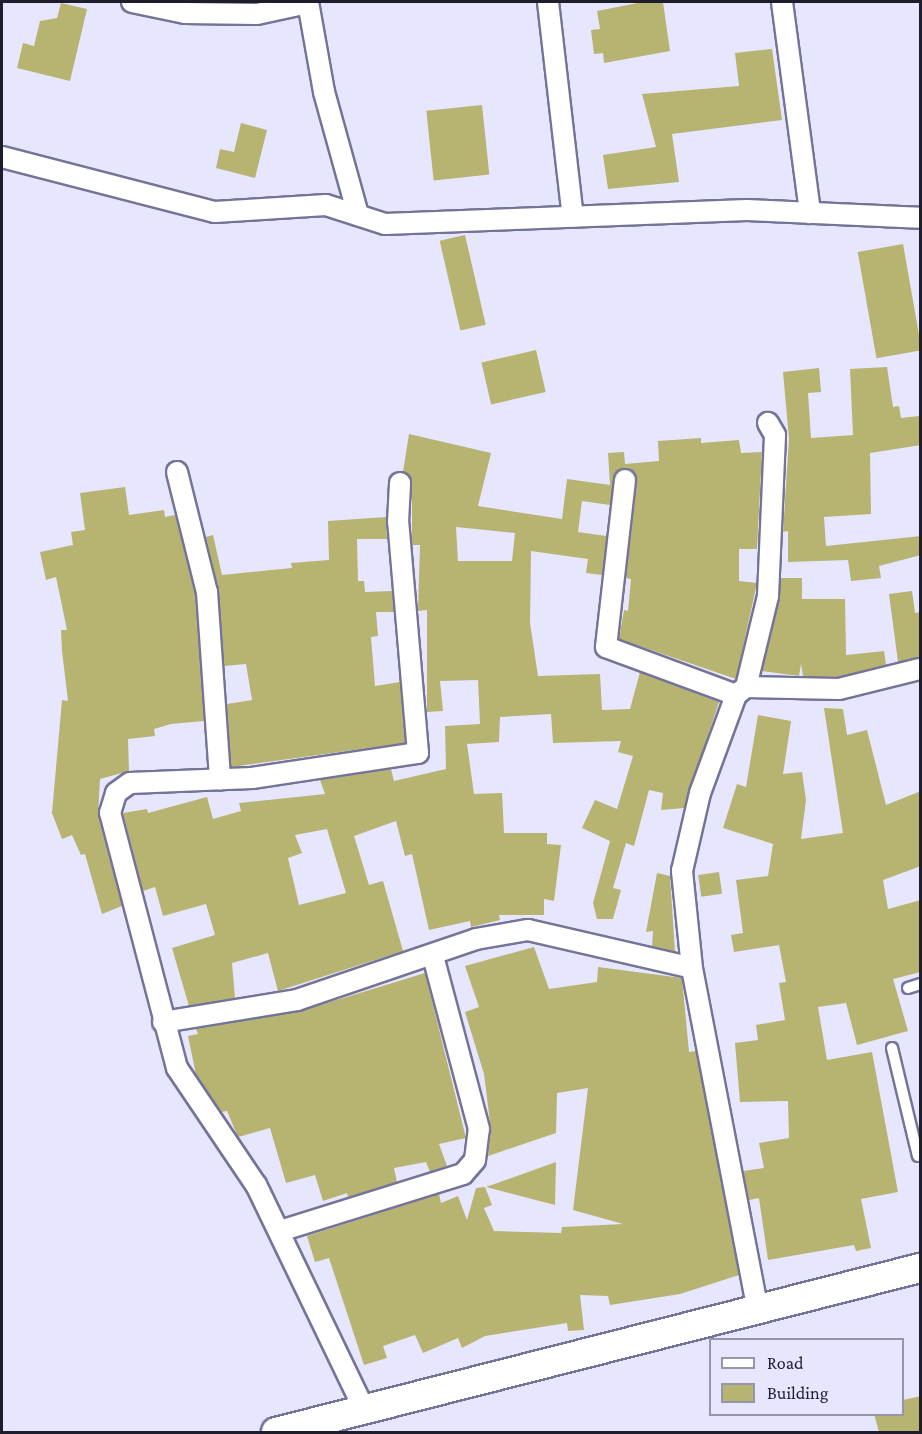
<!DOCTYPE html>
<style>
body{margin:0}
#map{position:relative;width:922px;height:1434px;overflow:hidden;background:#e6e6ff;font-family:"Crimson Pro",serif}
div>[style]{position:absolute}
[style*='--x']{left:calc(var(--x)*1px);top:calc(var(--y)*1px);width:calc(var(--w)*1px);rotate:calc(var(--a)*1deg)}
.building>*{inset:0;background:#b7b371;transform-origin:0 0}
.roads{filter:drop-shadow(2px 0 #747498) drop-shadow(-2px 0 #747498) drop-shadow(0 2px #747498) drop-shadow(0 -2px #747498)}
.lane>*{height:10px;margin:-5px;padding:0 5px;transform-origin:5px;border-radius:5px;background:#fff}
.street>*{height:20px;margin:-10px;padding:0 10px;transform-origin:10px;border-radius:10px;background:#fff}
.secondary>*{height:28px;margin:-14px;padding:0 14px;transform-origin:14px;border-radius:14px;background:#fff}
span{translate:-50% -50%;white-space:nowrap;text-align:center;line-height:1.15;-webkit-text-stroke:4.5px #e6e6ff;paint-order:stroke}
.frame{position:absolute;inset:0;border:3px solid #1e1d2c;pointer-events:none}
.legend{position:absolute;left:709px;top:1338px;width:195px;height:78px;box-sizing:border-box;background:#e6e6ff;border:2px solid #9696ab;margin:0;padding:8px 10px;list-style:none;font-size:18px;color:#1e1d2c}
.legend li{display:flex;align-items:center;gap:12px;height:30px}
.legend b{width:30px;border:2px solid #9696ab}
</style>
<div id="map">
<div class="building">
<div style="clip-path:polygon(643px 2px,663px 2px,670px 51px,604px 63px,603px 53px,594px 54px,591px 30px,600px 29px,597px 11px)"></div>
<div style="clip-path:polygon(61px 3px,87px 9px,70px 81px,17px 68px,23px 43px,34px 46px,40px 21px,57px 18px)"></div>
<div style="clip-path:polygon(772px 49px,782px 120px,672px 134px,679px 182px,608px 189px,603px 155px,656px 147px,642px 94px,739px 86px,735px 53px)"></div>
<div style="left:482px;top:105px;width:70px;height:56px;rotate:84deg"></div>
<div style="clip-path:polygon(241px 123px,267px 130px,255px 178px,216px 168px,220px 149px,234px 152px)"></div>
<div style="left:465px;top:235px;width:92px;height:26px;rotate:77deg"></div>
<div style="left:903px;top:244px;width:108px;height:46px;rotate:80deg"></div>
<div style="left:536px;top:350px;width:43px;height:56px;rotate:77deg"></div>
<div style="clip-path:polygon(887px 367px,893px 407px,899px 406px,901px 418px,919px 416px,921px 445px,870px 453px,871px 514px,824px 517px,826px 546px,921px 536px,921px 555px,879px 566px,881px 578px,851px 581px,848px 560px,788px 562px,788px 531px,783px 532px,789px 439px,783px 372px,819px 368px,821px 392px,808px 393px,811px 438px,853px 435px,850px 369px)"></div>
<div style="clip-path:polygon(evenodd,409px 434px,491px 453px,478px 506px,562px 519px,567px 479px,610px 485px,608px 453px,624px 452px,625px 464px,659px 461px,658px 441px,701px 438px,701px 443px,739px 440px,741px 453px,762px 452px,757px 549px,739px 549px,739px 581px,757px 583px,736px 679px,619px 639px,624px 610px,628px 611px,631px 579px,626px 578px,637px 481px,632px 470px,620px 469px,610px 505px,582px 501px,578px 532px,606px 536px,608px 527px,602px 575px,586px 573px,588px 559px,531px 551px,530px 623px,538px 676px,600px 674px,602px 710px,630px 709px,640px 672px,719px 702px,684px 808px,661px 810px,663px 793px,649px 790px,634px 846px,626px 843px,613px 888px,621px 890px,613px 919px,597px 919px,593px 903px,610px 841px,582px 828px,595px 800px,617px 809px,633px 756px,618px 752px,621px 741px,553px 743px,551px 714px,500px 717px,499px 742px,467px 744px,474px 794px,502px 793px,504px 833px,547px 833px,547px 844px,561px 845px,554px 901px,544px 899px,544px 915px,499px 915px,500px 920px,471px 927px,470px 921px,429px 930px,412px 854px,405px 856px,396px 821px,354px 836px,369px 885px,383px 881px,403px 951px,278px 991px,268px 953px,232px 963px,235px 998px,189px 1006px,172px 948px,215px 935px,206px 904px,163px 916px,155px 887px,143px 891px,123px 813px,147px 809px,148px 813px,207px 797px,213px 819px,241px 811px,239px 803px,325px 794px,320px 780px,391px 769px,394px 781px,446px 769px,445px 726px,480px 724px,478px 680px,440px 681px,443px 711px,427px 712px,427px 610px,418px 611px,420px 545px,412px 545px,412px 483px,403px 472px,409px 434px,456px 527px,515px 533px,512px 561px,458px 561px,456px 527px,409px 434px,327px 829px,346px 893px,299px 905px,288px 858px,302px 853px,295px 835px,327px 829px)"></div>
<div style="clip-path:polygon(125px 487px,129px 515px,164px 510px,165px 517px,175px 515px,195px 594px,204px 721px,171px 724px,154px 729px,155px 736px,128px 739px,129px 771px,100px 779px,98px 816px,122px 906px,102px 914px,85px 854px,81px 855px,72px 835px,62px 839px,52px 813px,62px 700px,68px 701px,62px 651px,61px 630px,67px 630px,56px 577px,46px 580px,40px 552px,73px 545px,71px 532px,85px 530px,80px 493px)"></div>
<div style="clip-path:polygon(386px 517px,387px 539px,357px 539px,358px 581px,364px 581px,365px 592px,392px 591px,394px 612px,376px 612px,378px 636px,371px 637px,375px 686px,400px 682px,405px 743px,231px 767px,227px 704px,252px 700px,246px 664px,224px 666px,219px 591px,206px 537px,213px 535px,222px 575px,292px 568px,291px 563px,329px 560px,328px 521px)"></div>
<div style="clip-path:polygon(781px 578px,802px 578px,802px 599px,845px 599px,846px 655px,884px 651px,886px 665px,838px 677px,803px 676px,801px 664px,799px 676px,762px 671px)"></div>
<div style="clip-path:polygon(912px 591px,915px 613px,921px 612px,921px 657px,898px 662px,889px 594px)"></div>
<div style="clip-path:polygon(824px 708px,843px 709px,847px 735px,867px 730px,886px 805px,921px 791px,921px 866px,883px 880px,888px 909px,921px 900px,921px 972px,893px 979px,908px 1031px,857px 1045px,846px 1003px,818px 1007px,827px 1060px,872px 1052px,898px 1192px,861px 1199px,871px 1248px,856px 1251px,854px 1245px,768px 1260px,759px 1198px,749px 1200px,743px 1171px,764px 1168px,759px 1143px,789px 1138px,788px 1101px,740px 1102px,735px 1043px,758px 1040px,756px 1025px,785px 1020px,779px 983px,786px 982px,779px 945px,734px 952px,731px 935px,743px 933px,736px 880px,768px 876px,773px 844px,723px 828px,737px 784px,746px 787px,758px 715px,791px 721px,783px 774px,802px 772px,806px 800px,801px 839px,843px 833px)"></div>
<div style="left:719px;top:872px;width:22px;height:21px;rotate:82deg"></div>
<div style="clip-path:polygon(657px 873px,670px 876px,675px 952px,652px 946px,653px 931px,646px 932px)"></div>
<div style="clip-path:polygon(534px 947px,549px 989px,597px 982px,598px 967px,682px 978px,689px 1052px,696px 1051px,739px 1275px,680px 1294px,610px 1305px,608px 1296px,580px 1295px,584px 1330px,568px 1331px,567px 1323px,485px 1336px,462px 1348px,458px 1338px,423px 1353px,415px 1335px,383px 1346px,387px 1358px,364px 1365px,329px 1258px,315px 1262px,307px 1236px,439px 1194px,441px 1203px,458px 1196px,467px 1220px,476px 1188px,485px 1187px,492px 1205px,484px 1208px,494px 1231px,561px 1233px,562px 1227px,623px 1224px,573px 1210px,588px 1088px,557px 1093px,556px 1133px,488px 1156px,491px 1130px,484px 1074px,465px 1012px,479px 1007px,465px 966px)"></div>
<div style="clip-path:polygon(425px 973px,466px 1138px,439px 1144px,447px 1166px,430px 1172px,426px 1162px,394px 1168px,397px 1182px,348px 1197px,347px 1193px,323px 1201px,315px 1175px,286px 1183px,270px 1128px,238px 1137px,227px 1111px,221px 1112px,196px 1075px,188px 1036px,198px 1034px,196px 1029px,301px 1011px)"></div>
<div style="clip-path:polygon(556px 1162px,555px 1205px,486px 1187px)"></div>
<div style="clip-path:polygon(921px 1396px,921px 1432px,879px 1432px,874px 1414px,903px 1414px,903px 1400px)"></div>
</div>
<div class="roads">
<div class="lane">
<div style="--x:908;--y:988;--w:13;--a:-18"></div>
<div style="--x:892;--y:1048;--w:111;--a:76.5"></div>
</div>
<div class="street">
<div style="--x:132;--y:2;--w:54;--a:11.7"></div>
<div style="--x:185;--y:13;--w:72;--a:0.8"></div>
<div style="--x:257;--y:14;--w:52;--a:-12.2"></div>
<div style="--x:308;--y:2;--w:91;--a:79.9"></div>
<div style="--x:324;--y:92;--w:128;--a:74.5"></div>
<div style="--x:548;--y:2;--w:216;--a:83.4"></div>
<div style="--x:782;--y:2;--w:213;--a:82.4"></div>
<div style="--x:2;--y:157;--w:220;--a:14.5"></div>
<div style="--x:215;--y:212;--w:111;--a:-3.6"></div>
<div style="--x:326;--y:205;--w:62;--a:17.9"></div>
<div style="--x:385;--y:224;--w:362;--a:-2.2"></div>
<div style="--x:747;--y:210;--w:173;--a:2.6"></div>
<div style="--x:177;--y:472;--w:124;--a:76"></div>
<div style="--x:207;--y:592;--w:188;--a:86"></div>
<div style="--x:625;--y:480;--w:168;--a:96.5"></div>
<div style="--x:606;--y:647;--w:139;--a:20.3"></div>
<div style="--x:746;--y:687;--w:93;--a:1.2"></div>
<div style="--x:839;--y:689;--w:83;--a:-13.9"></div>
<div style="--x:163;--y:1022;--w:136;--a:-9.3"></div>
<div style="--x:297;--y:1000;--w:189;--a:-18.8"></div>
<div style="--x:476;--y:939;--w:53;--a:-9.8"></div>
<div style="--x:528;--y:930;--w:168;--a:13"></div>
<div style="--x:280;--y:1231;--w:192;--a:-17.3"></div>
<div style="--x:463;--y:1174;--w:18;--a:-49"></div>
<div style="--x:475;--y:1160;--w:31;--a:-83"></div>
<div style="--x:479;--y:1129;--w:179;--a:-104.9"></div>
<div style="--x:758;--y:1311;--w:349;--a:-100.9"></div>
<div style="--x:692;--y:968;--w:98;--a:-95.9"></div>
<div style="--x:682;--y:871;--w:80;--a:-77"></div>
<div style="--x:700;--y:793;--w:104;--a:-69.8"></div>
<div style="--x:736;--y:695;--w:13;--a:-39"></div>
<div style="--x:746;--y:687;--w:94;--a:-76.4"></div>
<div style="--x:768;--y:596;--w:161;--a:-87.5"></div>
<div style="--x:775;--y:435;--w:14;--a:-120"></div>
<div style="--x:364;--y:1409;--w:249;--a:-115.7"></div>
<div style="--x:256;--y:1185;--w:141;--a:-124"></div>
<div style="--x:177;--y:1068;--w:264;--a:-104.7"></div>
<div style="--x:110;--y:813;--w:21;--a:-73"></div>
<div style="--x:116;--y:793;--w:17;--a:-36"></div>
<div style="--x:130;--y:783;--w:122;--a:-2.3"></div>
<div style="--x:252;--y:778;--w:168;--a:-8.6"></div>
<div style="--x:418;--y:753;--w:232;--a:-94.9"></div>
<div style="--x:398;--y:522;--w:39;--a:-87"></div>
</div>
<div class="secondary">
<div style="--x:276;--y:1432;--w:665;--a:-14.29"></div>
</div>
</div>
<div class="frame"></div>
<ul class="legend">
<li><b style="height:8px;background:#fff"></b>Road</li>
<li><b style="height:16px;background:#b7b371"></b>Building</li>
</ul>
</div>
